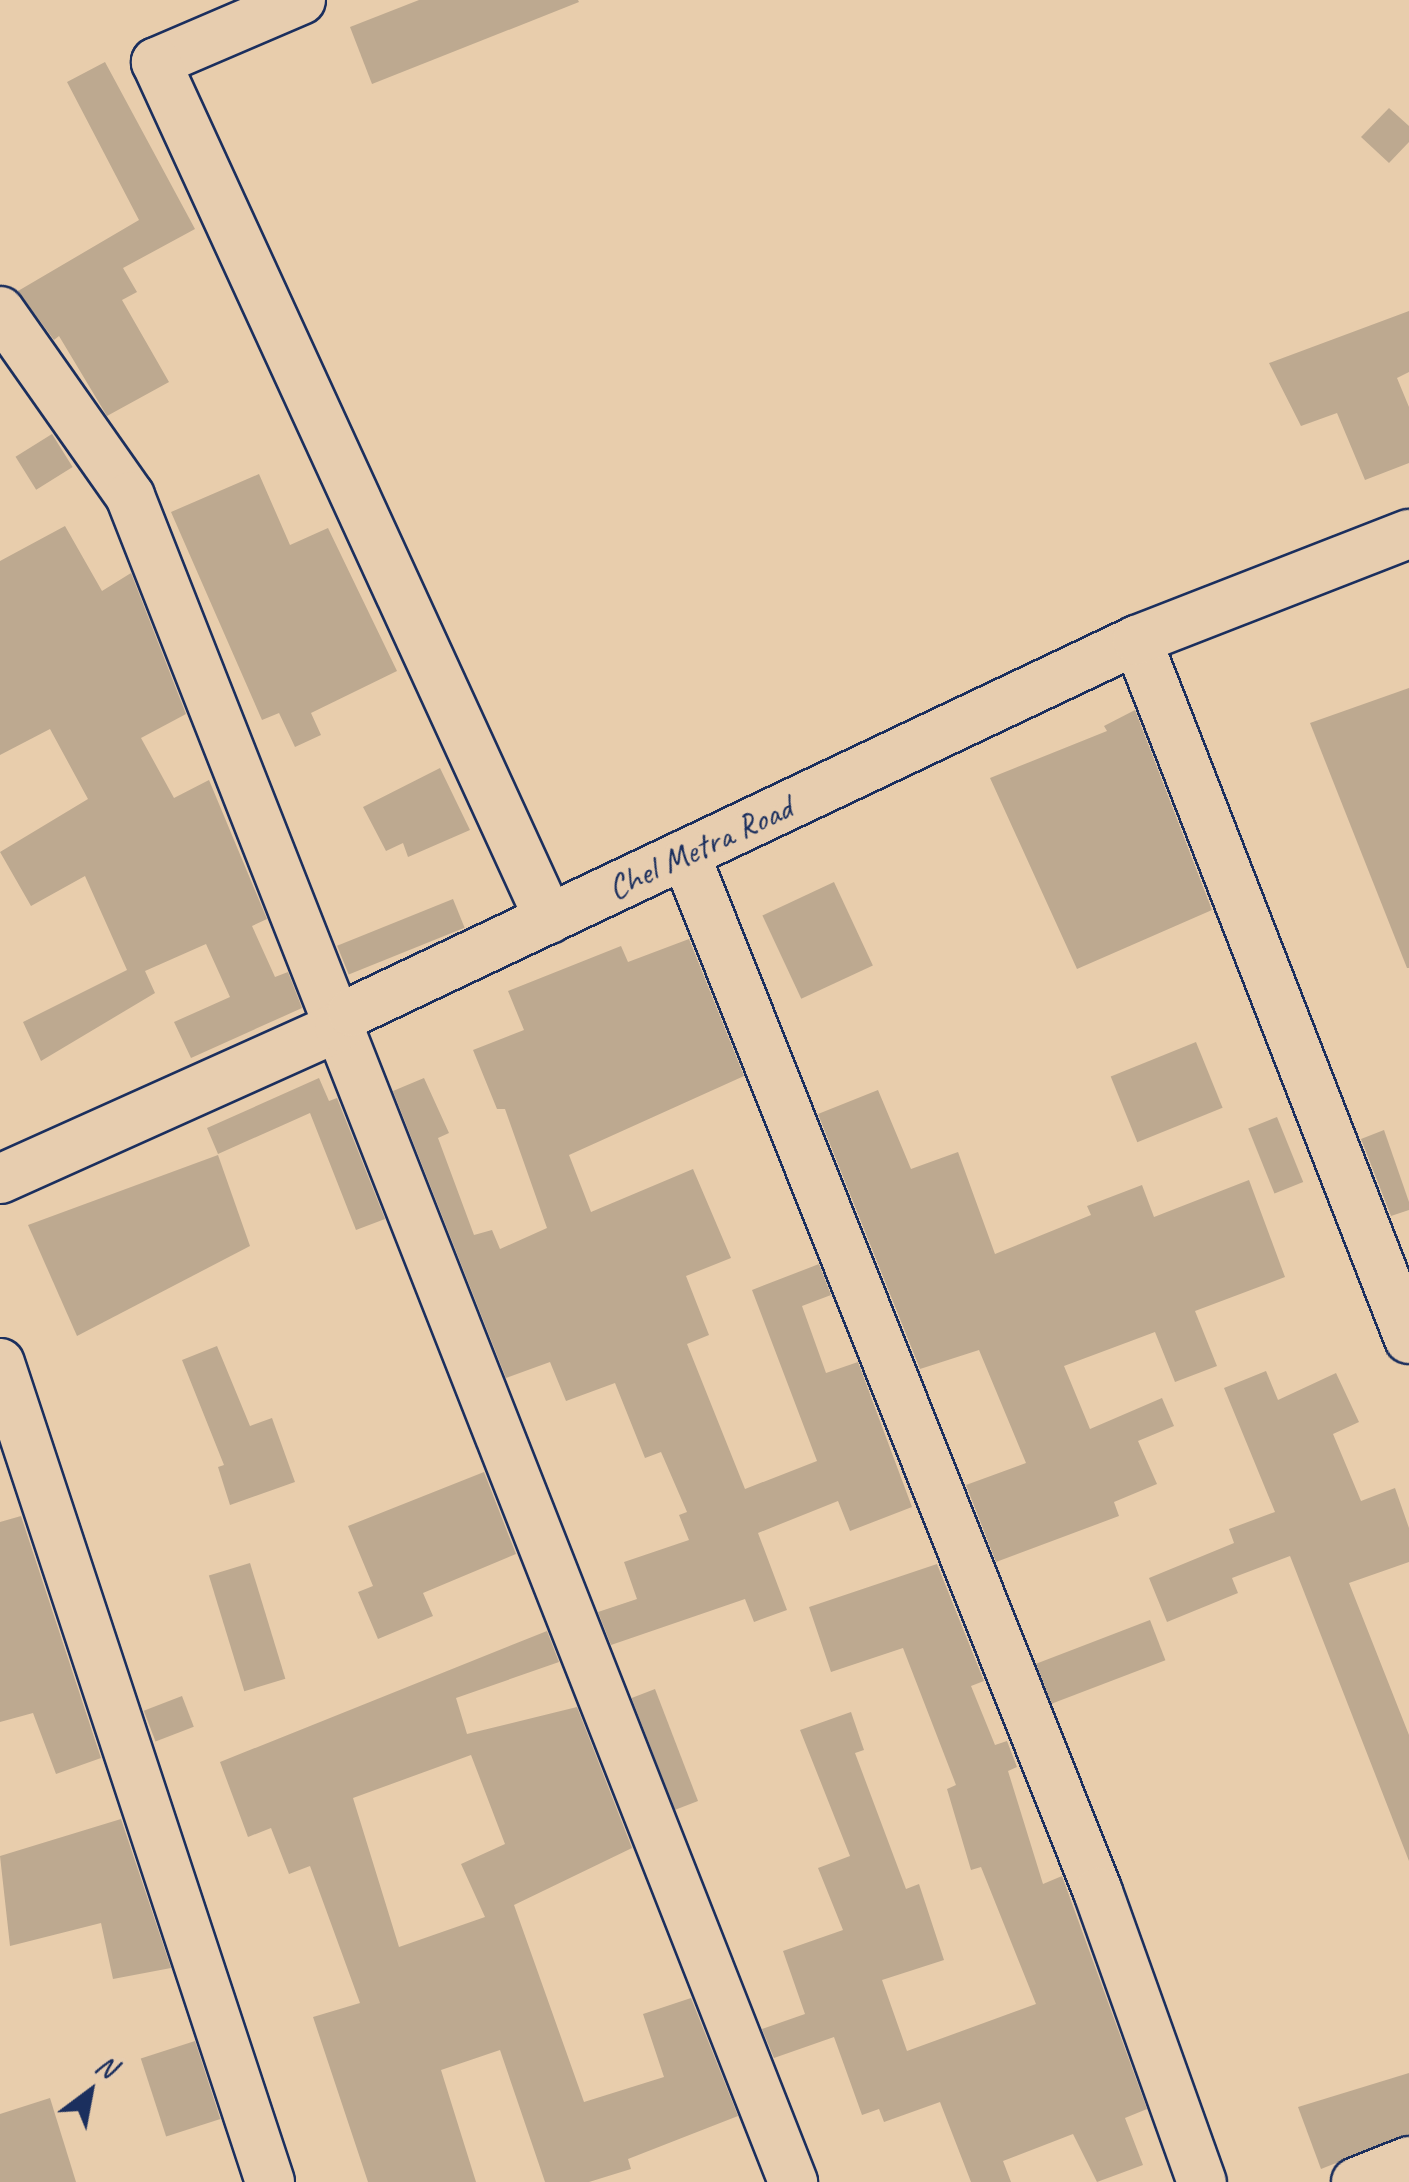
<!DOCTYPE html>
<style>
body{margin:0}
#map{position:relative;width:1409px;height:2182px;overflow:hidden;background:#e8cdac;font-family:Caveat,sans-serif}
div>[style]{position:absolute}
[style*='--x']{left:calc(var(--x)*1px);top:calc(var(--y)*1px);width:calc(var(--w)*1px);rotate:calc(var(--a)*1deg)}
.building>*{inset:0;background:#bda990;transform-origin:0 0}
.roads{filter:drop-shadow(2px 0 #1b2f5e) drop-shadow(-2px 0 #1b2f5e) drop-shadow(0 2px #1b2f5e) drop-shadow(0 -2px #1b2f5e)}
.minor>*{height:48px;margin:-24px;padding:0 24px;transform-origin:24px;border-radius:24px;background:#e7cdaf}
span{translate:-50% -50%;white-space:nowrap;text-align:center;line-height:1.15;-webkit-text-stroke:9px #e7cdaf;paint-order:stroke}
.street-label{font-size:35px;color:#1b2f5e}
.north{position:absolute;left:40px;top:2042px;width:100px;height:100px;-webkit-text-stroke:8px #e7cdaf;paint-order:stroke;rotate:32deg;font-size:28px;font-weight:700;line-height:40px;text-align:center;color:#1b2f5e}
.north::after{content:'';display:block;margin:auto;width:35px;height:45px;background:#1b2f5e;clip-path:polygon(50% 0,100% 100%,50% 72%,0 100%)}
</style>
<div id="map">
<div class="building">
<div style="clip-path:polygon(419px 0,578px 0,579px 2px,372px 84px,350px 27px)"></div>
<div style="clip-path:polygon(105px 62px,195px 229px,123px 268px,137px 292px,122px 300px,169px 382px,107px 416px,59px 336px,54px 340px,18px 291px,139px 220px,67px 82px)"></div>
<div style="clip-path:polygon(1389px 108px,1409px 126px,1409px 142px,1389px 163px,1361px 137px)"></div>
<div style="clip-path:polygon(1409px 311px,1409px 372px,1397px 378px,1409px 407px,1409px 463px,1365px 480px,1337px 413px,1301px 426px,1269px 363px)"></div>
<div style="left:52px;top:434px;width:39px;height:43px;rotate:58deg"></div>
<div style="clip-path:polygon(259px 474px,290px 545px,328px 528px,397px 671px,311px 713px,321px 735px,295px 747px,279px 713px,262px 720px,171px 512px)"></div>
<div style="clip-path:polygon(65px 526px,102px 591px,131px 573px,186px 714px,141px 738px,174px 798px,209px 780px,267px 919px,252px 926px,275px 977px,288px 972px,302px 1008px,191px 1058px,174px 1022px,230px 997px,206px 944px,145px 971px,155px 993px,41px 1061px,23px 1022px,127px 970px,85px 876px,31px 906px,0 852px,88px 799px,50px 729px,0 755px,0 561px)"></div>
<div style="clip-path:polygon(1409px 688px,1409px 968px,1407px 968px,1310px 723px)"></div>
<div style="clip-path:polygon(1135px 710px,1212px 910px,1077px 969px,990px 778px,1107px 731px,1104px 726px)"></div>
<div style="clip-path:polygon(440px 768px,470px 830px,408px 857px,403px 843px,386px 851px,363px 807px)"></div>
<div style="left:834px;top:882px;width:92px;height:79px;rotate:65deg"></div>
<div style="left:453px;top:899px;width:31px;height:125px;rotate:68deg"></div>
<div style="clip-path:polygon(689px 939px,744px 1076px,569px 1155px,591px 1212px,693px 1169px,731px 1258px,686px 1276px,709px 1335px,687px 1344px,745px 1489px,817px 1461px,752px 1290px,819px 1264px,831px 1295px,802px 1306px,826px 1373px,858px 1362px,912px 1507px,850px 1531px,838px 1501px,758px 1533px,787px 1610px,754px 1622px,745px 1599px,611px 1645px,598px 1612px,637px 1599px,624px 1562px,689px 1540px,679px 1515px,687px 1512px,661px 1452px,645px 1458px,615px 1383px,566px 1401px,550px 1362px,506px 1378px,393px 1091px,424px 1078px,449px 1133px,438px 1138px,474px 1235px,492px 1230px,500px 1249px,547px 1228px,505px 1109px,497px 1109px,473px 1050px,524px 1030px,508px 991px,621px 946px,628px 962px)"></div>
<div style="left:1196px;top:1042px;width:71px;height:92px;rotate:68deg"></div>
<div style="clip-path:polygon(319px 1078px,329px 1101px,337px 1098px,385px 1219px,356px 1230px,310px 1113px,218px 1154px,207px 1128px)"></div>
<div style="clip-path:polygon(878px 1090px,911px 1169px,958px 1152px,995px 1254px,1091px 1215px,1087px 1206px,1142px 1185px,1154px 1217px,1249px 1180px,1285px 1277px,1195px 1311px,1217px 1366px,1175px 1382px,1155px 1332px,1064px 1366px,1090px 1429px,1162px 1398px,1174px 1426px,1138px 1441px,1157px 1484px,1114px 1502px,1119px 1516px,996px 1562px,966px 1485px,1026px 1463px,979px 1350px,920px 1369px,818px 1114px)"></div>
<div style="left:1277px;top:1117px;width:70px;height:31px;rotate:68deg"></div>
<div style="clip-path:polygon(1384px 1130px,1409px 1202px,1409px 1210px,1391px 1216px,1361px 1139px)"></div>
<div style="clip-path:polygon(218px 1155px,250px 1246px,77px 1336px,28px 1225px)"></div>
<div style="clip-path:polygon(217px 1346px,250px 1426px,272px 1418px,295px 1482px,230px 1505px,218px 1467px,224px 1465px,182px 1360px)"></div>
<div style="clip-path:polygon(1266px 1371px,1278px 1400px,1336px 1373px,1359px 1422px,1333px 1434px,1361px 1501px,1395px 1488px,1409px 1528px,1409px 1562px,1349px 1583px,1409px 1735px,1409px 1861px,1290px 1556px,1232px 1578px,1238px 1593px,1167px 1622px,1149px 1578px,1234px 1543px,1229px 1529px,1275px 1512px,1224px 1388px)"></div>
<div style="clip-path:polygon(484px 1472px,516px 1554px,423px 1593px,433px 1616px,378px 1639px,358px 1592px,373px 1586px,348px 1526px)"></div>
<div style="clip-path:polygon(21px 1516px,101px 1758px,56px 1774px,33px 1713px,0 1722px,0 1522px)"></div>
<div style="left:250px;top:1563px;width:121px;height:43px;rotate:73deg"></div>
<div style="clip-path:polygon(937px 1564px,984px 1681px,971px 1686px,995px 1745px,1007px 1741px,1017px 1767px,1008px 1771px,1043px 1884px,1062px 1876px,1147px 2109px,1125px 2118px,1143px 2165px,1097px 2182px,1073px 2134px,1003px 2161px,1011px 2182px,971px 2182px,940px 2102px,884px 2122px,879px 2109px,862px 2115px,834px 2037px,774px 2058px,762px 2029px,805px 2014px,783px 1951px,843px 1930px,818px 1868px,850px 1856px,800px 1730px,851px 1712px,864px 1750px,855px 1753px,906px 1889px,919px 1884px,944px 1960px,882px 1980px,907px 2051px,1036px 2004px,981px 1867px,971px 1870px,947px 1789px,956px 1785px,903px 1648px,831px 1672px,809px 1607px)"></div>
<div style="left:1150px;top:1620px;width:43px;height:122px;rotate:69deg"></div>
<div style="clip-path:polygon(evenodd,547px 1631px,559px 1662px,456px 1698px,467px 1734px,577px 1707px,632px 1848px,514px 1905px,584px 2102px,664px 2077px,643px 2014px,691px 1998px,738px 2116px,628px 2159px,631px 2169px,589px 2182px,545px 2182px,500px 2050px,441px 2070px,476px 2182px,368px 2182px,313px 2017px,360px 2003px,310px 1866px,289px 1874px,271px 1828px,248px 1837px,220px 1762px,547px 1631px,471px 1755px,505px 1844px,461px 1864px,485px 1917px,399px 1947px,353px 1798px,471px 1755px)"></div>
<div style="left:655px;top:1689px;width:120px;height:25px;rotate:69deg"></div>
<div style="left:182px;top:1696px;width:33px;height:41px;rotate:69deg"></div>
<div style="clip-path:polygon(121px 1819px,171px 1968px,113px 1979px,101px 1923px,10px 1946px,0 1856px)"></div>
<div style="left:195px;top:2041px;width:82px;height:57px;rotate:72deg"></div>
<div style="clip-path:polygon(1409px 2073px,1409px 2134px,1321px 2169px,1298px 2107px)"></div>
<div style="clip-path:polygon(50px 2098px,76px 2182px,0 2182px,0 2114px)"></div>
</div>
<div class="roads">
<div class="minor">
<div style="--x:301;--y:0;--w:158;--a:156.8"></div>
<div style="--x:156;--y:62;--w:943;--a:65.36"></div>
<div style="--x:0;--y:311;--w:226;--a:54.9"></div>
<div style="--x:130;--y:496;--w:1812;--a:68.53"></div>
<div style="--x:1137;--y:640;--w:750;--a:68.74"></div>
<div style="--x:685;--y:854;--w:1117;--a:68.3"></div>
<div style="--x:1098;--y:1892;--w:308;--a:70.3"></div>
<div style="--x:0;--y:1179;--w:372;--a:-24.2"></div>
<div style="--x:339;--y:1027;--w:20;--a:-49"></div>
<div style="--x:352;--y:1012;--w:869;--a:-25.36"></div>
<div style="--x:1137;--y:640;--w:292;--a:-21.3"></div>
<div style="--x:0;--y:1363;--w:862;--a:71.75"></div>
<div style="--x:1356;--y:2182;--w:57;--a:-21.6"></div>
</div>
</div>
<div class="street-label">
<span style="left:700px;top:848px;rotate:-25deg">Chel Metra Road</span>
</div>
<div class="north">N</div>
</div>
